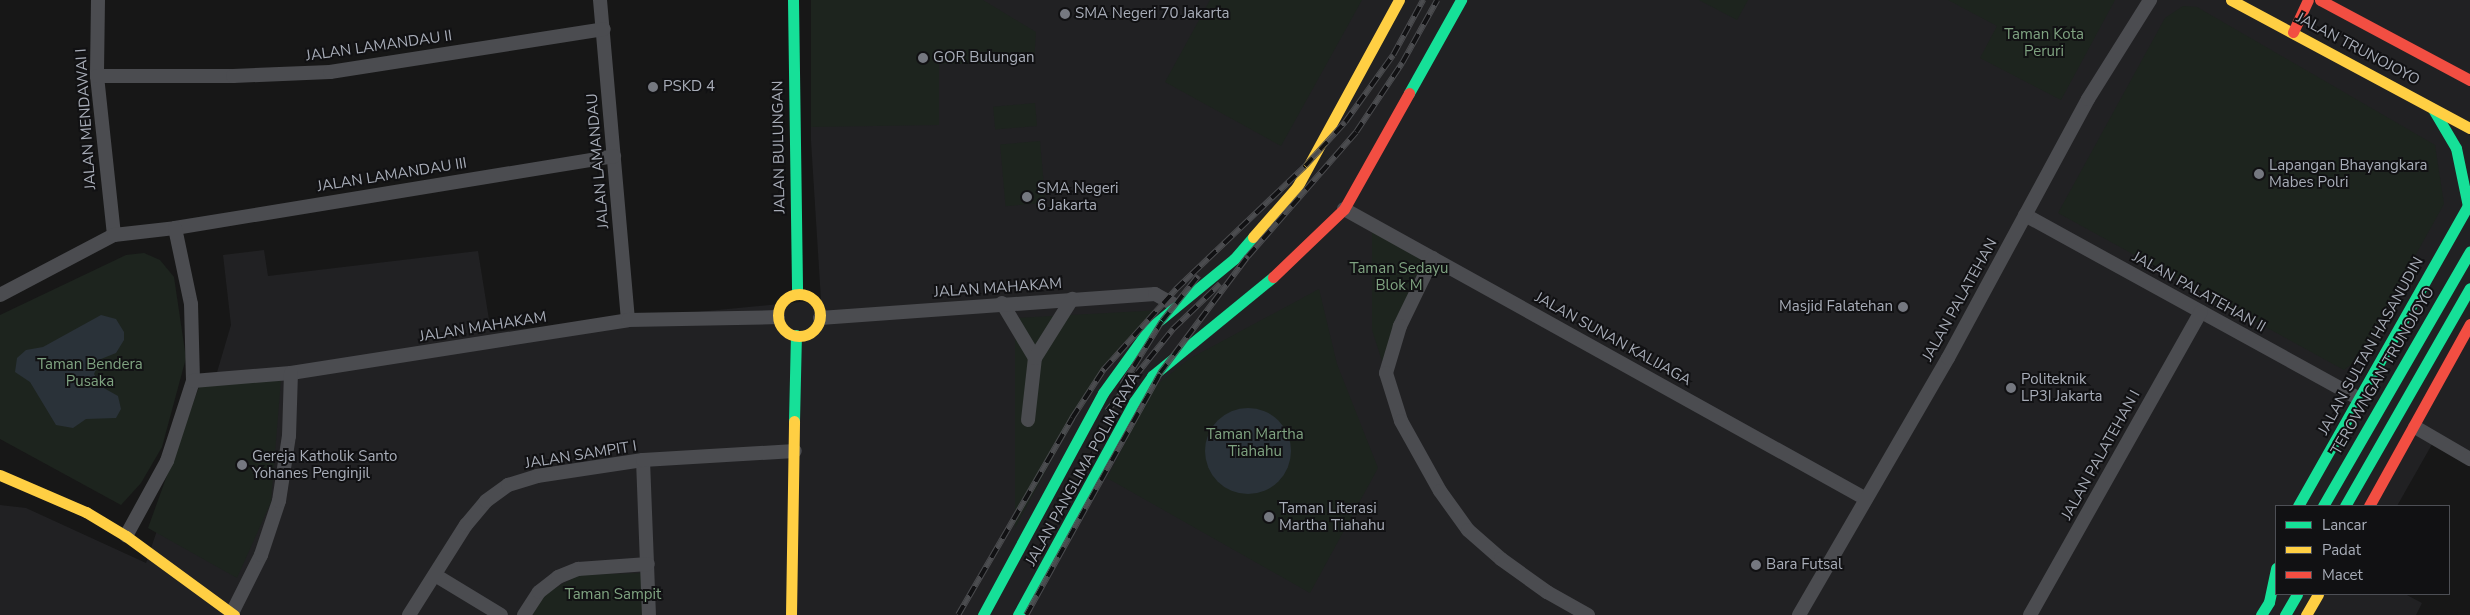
<!DOCTYPE html>
<style>
body{margin:0}
#map{position:relative;width:2470px;height:615px;overflow:hidden;background:#171717;font-family:"Nunito Sans",sans-serif}
div>[style]{position:absolute}
[style*='--x']{left:calc(var(--x)*1px);top:calc(var(--y)*1px);width:calc(var(--w)*1px);rotate:calc(var(--a)*1deg)}
.built>*{inset:0;background:#212123}
.green>*{inset:0;background:#1d241e;transform-origin:0 0}
.water>*{inset:0;background:#2a3239}
.round{border-radius:50%}
.street>*{height:14px;margin:-7px;padding:0 7px;transform-origin:7px;border-radius:7px;background:#4b4c50}
.fast>*{height:11px;margin:-5.5px;padding:0 5.5px;transform-origin:5.5px;border-radius:5.5px;background:#16e098}
.slow>*{height:11px;margin:-5.5px;padding:0 5.5px;transform-origin:5.5px;border-radius:5.5px;background:#ffcf43}
.slow>.ring{margin:-5.5px;padding:0;box-sizing:content-box;background:none;border:11px solid #ffcf43;border-radius:50%}
.jam>*{height:11px;margin:-5.5px;padding:0 5.5px;transform-origin:5.5px;border-radius:5.5px;background:#f24e42}
.rail>*{height:5.5px;margin-top:-2.75px;transform-origin:0;background:repeating-linear-gradient(90deg,#111113 0 11px,#4b4c4f 0 22px);box-sizing:border-box;border-block:1px solid #4b4c4f}
.dots>*{width:14px;height:14px;translate:-50% -50%;box-sizing:border-box;border:2px solid #111113;border-radius:50%}
span{translate:-50% -50%;white-space:nowrap;text-align:center;line-height:1.15;-webkit-text-stroke:4px #111113;paint-order:stroke}
.poi-label{font-size:15px;color:#a8adb8}
.left{translate:0 -50%;text-align:left}
.right{translate:-100% -50%;text-align:right}
.park-label{font-size:15px;color:#7fa381}
.street-label{font-size:15px;color:#a8adb8}
.legend{position:absolute;left:2275px;top:505px;width:175px;height:90px;box-sizing:border-box;background:#111113;border:1px solid #4d4f55;margin:0;padding:6px 9px;list-style:none;font-size:15px;color:#a8adb8}
.legend li{display:flex;align-items:center;gap:10px;height:25px}
.legend b{width:25px;border:1px solid #4d4f55}
</style>
<div id="map">
<div class="built">
<div style="clip-path:polygon(811px 0,2470px 0,2470px 460px,2435px 439px,2397px 506px,2276px 506px,2276px 594px,2405px 594px,2422px 603px,2416px 615px,0 615px,0 505px,26px 508px,146px 563px,170px 492px,207px 406px,231px 325px,223px 255px,264px 250px,268px 276px,478px 251px,491px 332px,821px 300px,811px 141px)"></div>
</div>
<div class="green">
<div style="clip-path:polygon(811px 0,983px 0,1036px 32px,1034px 64px,939px 64px,939px 125px,811px 127px)"></div>
<div style="clip-path:polygon(1210px 0,1362px 0,1281px 146px,1165px 82px)"></div>
<div style="clip-path:polygon(1699px 0,1748px 0,1737px 20px)"></div>
<div style="clip-path:polygon(1948px 0,2115px 0,2061px 100px,1980px 58px,1997px 26px)"></div>
<div style="clip-path:polygon(2183px 6px,2197px 7px,2435px 145px,2444px 204px,2357px 360px,2344px 370px,2058px 213px,2165px 18px)"></div>
<div style="left:1035px;top:103px;width:23px;height:42px;rotate:85deg"></div>
<div style="left:1040px;top:141px;width:62px;height:40px;rotate:85deg"></div>
<div style="clip-path:polygon(1372px 229px,1434px 267px,1384px 367px,1372px 330px)"></div>
<div style="clip-path:polygon(144px 253px,160px 260px,174px 277px,186px 358px,162px 447px,141px 483px,121px 505px,0 439px,0 315px,126px 255px)"></div>
<div style="clip-path:polygon(1319px 289px,1337px 364px,1378px 468px,1310px 593px,1107px 478px,1154px 387px,1189px 359px)"></div>
<div style="clip-path:polygon(1162px 310px,1128px 338px,1100px 370px,1015px 528px,1015px 318px)"></div>
<div style="clip-path:polygon(281px 379px,271px 502px,237px 578px,148px 528px,200px 384px)"></div>
<div style="clip-path:polygon(642px 573px,643px 615px,533px 615px,543px 595px,579px 575px)"></div>
</div>
<div class="water">
<div style="clip-path:polygon(101px 315px,116px 319px,124px 332px,124px 340px,116px 353px,101px 359px,94px 374px,102px 387px,118px 396px,121px 409px,116px 418px,86px 419px,73px 428px,56px 425px,30px 382px,15px 372px,17px 358px,26px 350px,43px 347px)"></div>
<div class="round" style="left:1205px;top:408px;width:86px;height:86px"></div>
</div>
<div class="street">
<div style="--x:98;--y:0;--w:76;--a:90.8"></div>
<div style="--x:97;--y:76;--w:160;--a:83.9"></div>
<div style="--x:600;--y:0;--w:321;--a:85"></div>
<div style="--x:97;--y:76;--w:136;--a:0"></div>
<div style="--x:233;--y:76;--w:97;--a:-2.4"></div>
<div style="--x:330;--y:72;--w:277;--a:-8.9"></div>
<div style="--x:1344;--y:209;--w:597;--a:29.05"></div>
<div style="--x:2025;--y:215;--w:380;--a:28.8"></div>
<div style="--x:175;--y:228;--w:445;--a:-9.3"></div>
<div style="--x:1433;--y:258;--w:76;--a:115.9"></div>
<div style="--x:1400;--y:326;--w:49;--a:106.6"></div>
<div style="--x:1386;--y:373;--w:50;--a:72.6"></div>
<div style="--x:1401;--y:421;--w:80;--a:60.9"></div>
<div style="--x:1440;--y:491;--w:48;--a:54.3"></div>
<div style="--x:1468;--y:530;--w:44;--a:41.3"></div>
<div style="--x:1501;--y:559;--w:57;--a:35.7"></div>
<div style="--x:1547;--y:592;--w:47;--a:29.3"></div>
<div style="--x:0;--y:295;--w:129;--a:-27.8"></div>
<div style="--x:114;--y:235;--w:61;--a:-6.5"></div>
<div style="--x:175;--y:228;--w:78;--a:78.1"></div>
<div style="--x:191;--y:304;--w:77;--a:88.5"></div>
<div style="--x:193;--y:381;--w:84;--a:108"></div>
<div style="--x:167;--y:461;--w:85;--a:118.7"></div>
<div style="--x:1002;--y:303;--w:64;--a:59"></div>
<div style="--x:820;--y:318;--w:336;--a:-4.1"></div>
<div style="--x:1155;--y:294;--w:23;--a:29"></div>
<div style="--x:193;--y:381;--w:98;--a:-4.7"></div>
<div style="--x:291;--y:373;--w:341;--a:-8.9"></div>
<div style="--x:628;--y:320;--w:150;--a:-1.1"></div>
<div style="--x:1028;--y:420;--w:62;--a:-83.6"></div>
<div style="--x:1035;--y:358;--w:70;--a:-57.9"></div>
<div style="--x:2415;--y:427;--w:64;--a:30.2"></div>
<div style="--x:643;--y:460;--w:155;--a:87.8"></div>
<div style="--x:435;--y:575;--w:77;--a:31.2"></div>
<div style="--x:231;--y:615;--w:67;--a:-63.4"></div>
<div style="--x:261;--y:555;--w:57;--a:-71.6"></div>
<div style="--x:279;--y:501;--w:66;--a:-81.3"></div>
<div style="--x:289;--y:436;--w:63;--a:-88.2"></div>
<div style="--x:409;--y:615;--w:107;--a:-57.7"></div>
<div style="--x:466;--y:525;--w:31;--a:-50"></div>
<div style="--x:486;--y:501;--w:27;--a:-36"></div>
<div style="--x:508;--y:485;--w:30;--a:-17"></div>
<div style="--x:537;--y:476;--w:107;--a:-8.6"></div>
<div style="--x:643;--y:460;--w:152;--a:-3.4"></div>
<div style="--x:524;--y:615;--w:27;--a:-57"></div>
<div style="--x:539;--y:592;--w:24;--a:-38"></div>
<div style="--x:558;--y:577;--w:22;--a:-22"></div>
<div style="--x:578;--y:569;--w:70;--a:-4.1"></div>
<div style="--x:1799;--y:615;--w:297;--a:-59.9"></div>
<div style="--x:1948;--y:358;--w:294;--a:-61.6"></div>
<div style="--x:2088;--y:99;--w:117;--a:-57.9"></div>
<div style="--x:2030;--y:615;--w:348;--a:-60.6"></div>
</div>
<div class="fast">
<div style="--x:793;--y:0;--w:294;--a:89.2"></div>
<div style="--x:1409;--y:93;--w:107;--a:-60.8"></div>
<div style="--x:2433;--y:109;--w:45;--a:59.5"></div>
<div style="--x:2456;--y:148;--w:59;--a:78.3"></div>
<div style="--x:794;--y:421;--w:86;--a:-88.7"></div>
<div style="--x:2298;--y:506;--w:349;--a:-60.5"></div>
<div style="--x:2323;--y:506;--w:294;--a:-60"></div>
<div style="--x:2345;--y:506;--w:251;--a:-60.2"></div>
<div style="--x:983;--y:615;--w:252;--a:-61.6"></div>
<div style="--x:1103;--y:393;--w:80;--a:-54.1"></div>
<div style="--x:1150;--y:328;--w:109;--a:-39.4"></div>
<div style="--x:1234;--y:259;--w:29;--a:-49"></div>
<div style="--x:1018;--y:615;--w:243;--a:-61.4"></div>
<div style="--x:1134;--y:402;--w:32;--a:-55"></div>
<div style="--x:1152;--y:376;--w:156;--a:-39.3"></div>
<div style="--x:2261;--y:615;--w:15;--a:-58"></div>
<div style="--x:2269;--y:602;--w:35;--a:-78"></div>
<div style="--x:2285;--y:615;--w:24;--a:-60"></div>
</div>
<div class="slow">
<div style="--x:2231;--y:0;--w:271;--a:28.2"></div>
<div style="--x:1253;--y:237;--w:67;--a:-48.7"></div>
<div style="--x:1297;--y:187;--w:213;--a:-61.4"></div>
<div class="ring" style="left:778px;top:294px;width:31px;height:31px"></div>
<div style="--x:0;--y:475;--w:94;--a:23.3"></div>
<div style="--x:86;--y:512;--w:47;--a:31"></div>
<div style="--x:126;--y:536;--w:134;--a:36.2"></div>
<div style="--x:791;--y:615;--w:194;--a:-89.1"></div>
<div style="--x:2306;--y:615;--w:24;--a:-60"></div>
</div>
<div class="jam">
<div style="--x:2320;--y:0;--w:170;--a:28.1"></div>
<div style="--x:2293;--y:32;--w:35;--a:-65"></div>
<div style="--x:1273;--y:277;--w:98;--a:-43.8"></div>
<div style="--x:1344;--y:209;--w:133;--a:-60.7"></div>
<div style="--x:2369;--y:506;--w:208;--a:-61"></div>
</div>
<div class="rail">
<div style="--x:1122;--y:385;--w:75;--a:-58"></div>
<div style="--x:1162;--y:321;--w:58;--a:-51.3"></div>
<div style="--x:1107;--y:411;--w:105;--a:-51.2"></div>
<div style="--x:1173;--y:329;--w:65;--a:-43.8"></div>
<div style="--x:958;--y:615;--w:228;--a:-59.9"></div>
<div style="--x:1072;--y:418;--w:59;--a:-56.9"></div>
<div style="--x:1104;--y:369;--w:108;--a:-48"></div>
<div style="--x:1176;--y:289;--w:178;--a:-43.6"></div>
<div style="--x:1305;--y:166;--w:59;--a:-47.7"></div>
<div style="--x:1345;--y:122;--w:82;--a:-54.4"></div>
<div style="--x:1393;--y:55;--w:63;--a:-61.4"></div>
<div style="--x:1026;--y:615;--w:277;--a:-61"></div>
<div style="--x:1160;--y:373;--w:146;--a:-53.1"></div>
<div style="--x:1248;--y:256;--w:164;--a:-48.9"></div>
<div style="--x:1356;--y:132;--w:83;--a:-56.3"></div>
<div style="--x:1402;--y:63;--w:72;--a:-60.9"></div>
</div>
<div class="dots">
<div style="left:1065px;top:14px;background:#757880"></div>
<div style="left:923px;top:58px;background:#757880"></div>
<div style="left:653px;top:87px;background:#757880"></div>
<div style="left:2259px;top:174px;background:#757880"></div>
<div style="left:1027px;top:197px;background:#757880"></div>
<div style="left:1903px;top:307px;background:#757880"></div>
<div style="left:2011px;top:388px;background:#757880"></div>
<div style="left:242px;top:465px;background:#757880"></div>
<div style="left:1269px;top:517px;background:#757880"></div>
<div style="left:1756px;top:565px;background:#757880"></div>
</div>
<div class="poi-label">
<span class="left" style="left:1075px;top:14px">SMA Negeri 70 Jakarta</span>
<span class="left" style="left:933px;top:58px">GOR Bulungan</span>
<span class="left" style="left:663px;top:87px">PSKD 4</span>
<span class="left" style="left:2269px;top:174px">Lapangan Bhayangkara<br>Mabes Polri</span>
<span class="left" style="left:1037px;top:197px">SMA Negeri<br>6 Jakarta</span>
<span class="right" style="left:1893px;top:307px">Masjid Falatehan</span>
<span class="left" style="left:2021px;top:388px">Politeknik<br>LP3I Jakarta</span>
<span class="left" style="left:252px;top:465px">Gereja Katholik Santo<br>Yohanes Penginjil</span>
<span class="left" style="left:1279px;top:517px">Taman Literasi<br>Martha Tiahahu</span>
<span class="left" style="left:1766px;top:565px">Bara Futsal</span>
</div>
<div class="park-label">
<span style="left:2044px;top:43px">Taman Kota<br>Peruri</span>
<span style="left:1399px;top:277px">Taman Sedayu<br>Blok M</span>
<span style="left:90px;top:373px">Taman Bendera<br>Pusaka</span>
<span style="left:1255px;top:443px">Taman Martha<br>Tiahahu</span>
<span style="left:613px;top:595px">Taman Sampit</span>
</div>
<div class="street-label">
<span style="left:379px;top:46px;rotate:-8deg">JALAN LAMANDAU II</span>
<span style="left:2358px;top:49px;rotate:28deg">JALAN TRUNOJOYO</span>
<span style="left:86px;top:119px;rotate:-94deg">JALAN MENDAWAI I</span>
<span style="left:779px;top:147px;rotate:-91deg">JALAN BULUNGAN</span>
<span style="left:598px;top:161px;rotate:-95deg">JALAN LAMANDAU</span>
<span style="left:392px;top:175px;rotate:-9deg">JALAN LAMANDAU III</span>
<span style="left:998px;top:288px;rotate:-4deg">JALAN MAHAKAM</span>
<span style="left:2199px;top:292px;rotate:29deg">JALAN PALATEHAN II</span>
<span style="left:1960px;top:300px;rotate:-61deg">JALAN PALATEHAN</span>
<span style="left:483px;top:327px;rotate:-9deg">JALAN MAHAKAM</span>
<span style="left:1613px;top:339px;rotate:29deg">JALAN SUNAN KALIJAGA</span>
<span style="left:2371px;top:346px;rotate:-61deg">JALAN SULTAN HASANUDIN</span>
<span style="left:2383px;top:371px;rotate:-60deg">TEROWNGAN TRUNOJOYO</span>
<span style="left:581px;top:455px;rotate:-9deg">JALAN SAMPIT I</span>
<span style="left:2101px;top:455px;rotate:-61deg">JALAN PALATEHAN I</span>
<span style="left:1083px;top:469px;rotate:-61deg">JALAN PANGLIMA POLIM RAYA</span>
</div>
<ul class="legend">
<li><b style="height:6px;background:#16e098"></b>Lancar</li>
<li><b style="height:6px;background:#ffcf43"></b>Padat</li>
<li><b style="height:6px;background:#f24e42"></b>Macet</li>
</ul>
</div>
